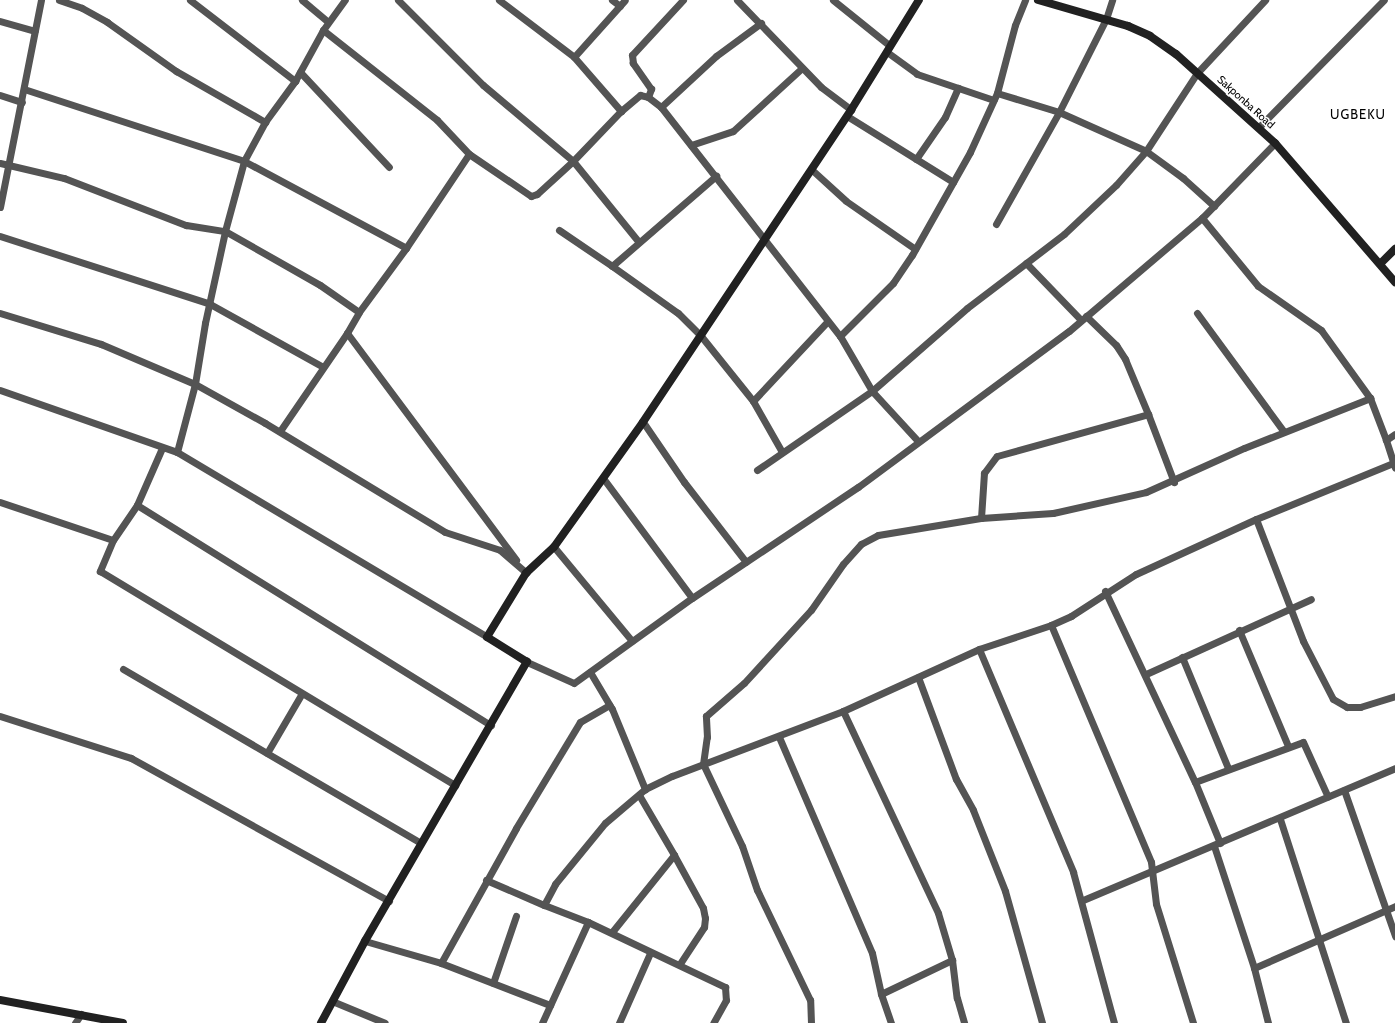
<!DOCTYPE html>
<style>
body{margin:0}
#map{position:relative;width:1395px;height:1023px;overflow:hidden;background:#fff;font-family:Cabin,sans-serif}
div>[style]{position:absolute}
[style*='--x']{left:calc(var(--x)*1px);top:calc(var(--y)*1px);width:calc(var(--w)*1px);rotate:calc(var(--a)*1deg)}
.street>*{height:7px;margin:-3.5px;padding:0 3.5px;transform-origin:3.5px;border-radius:3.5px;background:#545454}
.secondary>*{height:8px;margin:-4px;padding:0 4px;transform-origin:4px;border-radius:4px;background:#212121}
span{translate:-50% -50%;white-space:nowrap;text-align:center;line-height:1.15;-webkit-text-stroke:3px #fff;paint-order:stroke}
.street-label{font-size:11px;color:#000}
.quarter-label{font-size:13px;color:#000;letter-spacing:1px}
</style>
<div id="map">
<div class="street">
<div style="--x:59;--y:0;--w:24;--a:19"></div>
<div style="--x:82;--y:8;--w:29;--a:29"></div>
<div style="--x:107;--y:22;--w:85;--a:35.4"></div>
<div style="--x:176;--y:71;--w:103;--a:29.8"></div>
<div style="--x:190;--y:0;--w:133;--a:37.6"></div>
<div style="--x:302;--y:0;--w:34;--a:40"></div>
<div style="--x:398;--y:0;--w:120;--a:45"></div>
<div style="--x:483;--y:85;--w:118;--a:40.2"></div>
<div style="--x:573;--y:161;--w:103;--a:50.9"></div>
<div style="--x:499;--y:0;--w:94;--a:37.2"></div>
<div style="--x:574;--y:57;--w:72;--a:49"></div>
<div style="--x:612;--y:0;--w:10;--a:37"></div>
<div style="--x:737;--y:0;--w:121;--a:46"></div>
<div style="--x:821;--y:87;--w:38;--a:37"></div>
<div style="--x:833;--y:0;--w:73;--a:38.9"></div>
<div style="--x:0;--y:21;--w:36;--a:16"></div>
<div style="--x:323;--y:30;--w:145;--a:38.3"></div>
<div style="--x:437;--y:120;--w:47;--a:46.7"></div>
<div style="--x:469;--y:154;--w:75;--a:34.1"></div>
<div style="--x:531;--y:196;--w:6;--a:-18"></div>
<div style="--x:537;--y:194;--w:49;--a:-42.5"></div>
<div style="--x:573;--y:161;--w:69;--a:-46.2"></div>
<div style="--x:621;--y:111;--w:25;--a:-40"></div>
<div style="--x:640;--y:95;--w:8;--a:14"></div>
<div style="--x:648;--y:97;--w:16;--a:38"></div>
<div style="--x:661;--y:107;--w:291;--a:52"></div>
<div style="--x:840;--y:336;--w:64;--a:59.8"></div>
<div style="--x:872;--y:391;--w:68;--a:47.4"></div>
<div style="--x:887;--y:52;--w:37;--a:36"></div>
<div style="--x:917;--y:74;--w:81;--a:18.7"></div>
<div style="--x:574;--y:57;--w:76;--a:-48.2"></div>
<div style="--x:300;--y:72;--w:130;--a:46.9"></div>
<div style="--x:24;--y:89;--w:231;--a:18.1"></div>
<div style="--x:244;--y:161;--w:184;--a:28.2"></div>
<div style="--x:997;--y:93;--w:65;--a:17"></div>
<div style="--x:1059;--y:112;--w:95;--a:24.1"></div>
<div style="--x:1146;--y:151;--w:46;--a:36.1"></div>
<div style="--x:1183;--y:178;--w:42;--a:42.1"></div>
<div style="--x:0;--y:95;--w:23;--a:18"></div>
<div style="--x:648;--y:97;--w:9;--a:-69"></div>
<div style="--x:651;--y:89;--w:32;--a:-125"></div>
<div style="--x:633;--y:63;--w:8;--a:-97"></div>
<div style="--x:632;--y:55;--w:75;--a:-47.2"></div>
<div style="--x:661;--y:107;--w:75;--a:-42.8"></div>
<div style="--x:716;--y:56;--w:56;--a:-36.3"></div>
<div style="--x:847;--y:116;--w:125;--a:31.9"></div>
<div style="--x:1259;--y:127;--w:178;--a:-45.5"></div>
<div style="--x:691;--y:145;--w:44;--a:-18.4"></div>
<div style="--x:733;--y:131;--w:93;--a:-42.4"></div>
<div style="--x:916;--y:159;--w:51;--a:-55.4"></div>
<div style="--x:945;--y:117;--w:32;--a:-66"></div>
<div style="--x:0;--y:163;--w:66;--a:13.2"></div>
<div style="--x:64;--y:178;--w:131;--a:21.1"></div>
<div style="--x:186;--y:225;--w:39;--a:9"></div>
<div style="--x:225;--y:231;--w:109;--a:29.6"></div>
<div style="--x:320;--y:285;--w:47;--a:34.7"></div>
<div style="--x:811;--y:169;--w:47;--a:42.4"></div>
<div style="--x:846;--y:201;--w:84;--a:34.8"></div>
<div style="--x:0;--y:207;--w:211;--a:-78.8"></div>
<div style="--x:1202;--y:218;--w:88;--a:50.5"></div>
<div style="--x:1258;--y:286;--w:77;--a:34.9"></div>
<div style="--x:1321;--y:330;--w:84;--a:54.2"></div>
<div style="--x:1370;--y:398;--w:45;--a:69.1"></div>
<div style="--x:996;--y:224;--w:129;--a:-60.6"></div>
<div style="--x:1059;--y:112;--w:104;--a:-63.2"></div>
<div style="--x:1106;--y:19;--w:20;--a:-72"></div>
<div style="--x:559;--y:230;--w:64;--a:34.2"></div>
<div style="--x:612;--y:266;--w:138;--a:-40.9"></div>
<div style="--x:0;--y:236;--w:221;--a:17.9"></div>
<div style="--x:210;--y:304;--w:129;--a:29.1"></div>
<div style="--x:1026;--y:263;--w:79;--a:46"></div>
<div style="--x:612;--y:266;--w:81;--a:35.5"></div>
<div style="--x:678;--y:313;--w:33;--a:45"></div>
<div style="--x:701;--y:336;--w:83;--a:51.3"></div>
<div style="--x:753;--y:401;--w:59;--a:60.4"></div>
<div style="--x:0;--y:313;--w:106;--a:17.1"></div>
<div style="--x:101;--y:344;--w:102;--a:23.1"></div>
<div style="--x:195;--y:384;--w:80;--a:29.1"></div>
<div style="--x:265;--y:423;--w:210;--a:31.2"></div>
<div style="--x:445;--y:532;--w:58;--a:18.1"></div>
<div style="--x:500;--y:550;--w:35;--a:41"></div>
<div style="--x:1197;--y:313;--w:147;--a:53.8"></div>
<div style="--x:1086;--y:316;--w:42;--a:44"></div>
<div style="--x:1116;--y:345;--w:17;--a:57"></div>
<div style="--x:1125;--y:359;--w:60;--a:67.3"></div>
<div style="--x:347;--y:333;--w:283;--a:53.3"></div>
<div style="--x:840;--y:336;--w:75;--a:-45"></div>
<div style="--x:893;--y:283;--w:34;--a:-56"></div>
<div style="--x:912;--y:255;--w:118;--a:-60.6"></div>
<div style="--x:970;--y:152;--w:65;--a:-65.4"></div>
<div style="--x:997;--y:93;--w:70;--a:-75.2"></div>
<div style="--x:1015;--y:25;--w:27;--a:-68"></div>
<div style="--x:0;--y:390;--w:188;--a:19.3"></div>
<div style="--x:177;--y:452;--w:361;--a:30.8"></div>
<div style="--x:753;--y:401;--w:108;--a:-46.9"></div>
<div style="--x:643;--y:422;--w:73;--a:55.7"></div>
<div style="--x:684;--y:482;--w:101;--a:52.2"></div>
<div style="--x:280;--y:431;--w:119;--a:-55.6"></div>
<div style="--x:347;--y:333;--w:24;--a:-60"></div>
<div style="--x:359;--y:312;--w:79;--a:-53.7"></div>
<div style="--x:406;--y:248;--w:113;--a:-56.2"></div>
<div style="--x:1395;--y:434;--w:11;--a:146"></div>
<div style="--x:1386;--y:440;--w:29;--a:72"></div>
<div style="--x:162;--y:448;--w:62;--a:113.7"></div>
<div style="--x:137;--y:505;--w:42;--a:124.4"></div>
<div style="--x:113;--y:540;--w:34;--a:113"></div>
<div style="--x:100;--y:571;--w:415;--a:31.1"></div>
<div style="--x:177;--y:452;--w:70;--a:-75.2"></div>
<div style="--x:195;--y:384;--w:62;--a:-80.7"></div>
<div style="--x:205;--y:323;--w:94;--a:-77.7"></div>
<div style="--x:225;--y:231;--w:73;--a:-74.8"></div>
<div style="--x:244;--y:161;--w:44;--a:-61.7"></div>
<div style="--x:265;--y:122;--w:51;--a:-53.8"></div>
<div style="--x:295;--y:81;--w:58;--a:-61.2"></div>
<div style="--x:323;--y:30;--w:37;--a:-54"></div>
<div style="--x:757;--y:470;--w:140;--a:-34.5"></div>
<div style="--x:872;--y:391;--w:126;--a:-41.1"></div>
<div style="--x:967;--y:308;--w:122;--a:-37.3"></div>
<div style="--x:1064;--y:234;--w:71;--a:-43.3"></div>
<div style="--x:1116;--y:185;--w:45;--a:-48.6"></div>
<div style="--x:1146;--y:151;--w:93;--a:-56.8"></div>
<div style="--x:1197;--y:73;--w:100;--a:-47"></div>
<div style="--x:603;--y:478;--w:149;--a:53.4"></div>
<div style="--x:0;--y:502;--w:119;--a:18.6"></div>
<div style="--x:137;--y:505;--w:417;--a:31.9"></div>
<div style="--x:981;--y:518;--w:45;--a:-86.2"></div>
<div style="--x:984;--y:473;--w:21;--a:-53"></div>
<div style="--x:997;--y:456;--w:157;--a:-15.5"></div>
<div style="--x:1148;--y:414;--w:73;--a:69.1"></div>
<div style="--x:1256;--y:519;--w:131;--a:68.9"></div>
<div style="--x:1303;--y:641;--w:65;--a:62.7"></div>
<div style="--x:1333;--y:699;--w:16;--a:30"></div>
<div style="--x:1347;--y:707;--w:13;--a:0"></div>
<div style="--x:1360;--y:707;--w:37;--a:-17"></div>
<div style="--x:554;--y:547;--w:122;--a:50.3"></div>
<div style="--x:1105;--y:591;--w:211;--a:64.8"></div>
<div style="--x:1195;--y:782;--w:66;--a:67.7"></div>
<div style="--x:1051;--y:625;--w:257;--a:67.1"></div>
<div style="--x:1151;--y:862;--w:42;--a:83.2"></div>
<div style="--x:1156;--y:904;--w:125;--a:72.7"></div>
<div style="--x:1239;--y:630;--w:126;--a:67.1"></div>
<div style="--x:979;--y:649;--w:242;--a:67.1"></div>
<div style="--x:1073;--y:872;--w:156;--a:74.8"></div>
<div style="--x:1182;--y:657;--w:120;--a:67.5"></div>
<div style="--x:527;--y:662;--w:51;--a:24.1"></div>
<div style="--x:574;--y:683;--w:145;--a:-35.8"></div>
<div style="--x:692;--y:598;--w:200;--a:-33.8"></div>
<div style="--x:858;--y:487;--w:262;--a:-36.5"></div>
<div style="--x:1069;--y:331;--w:175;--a:-40.4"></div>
<div style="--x:1202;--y:218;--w:105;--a:-45.8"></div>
<div style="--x:123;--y:669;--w:345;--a:30.3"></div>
<div style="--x:590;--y:672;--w:43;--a:59.3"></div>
<div style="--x:612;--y:709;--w:87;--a:67.6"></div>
<div style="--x:1146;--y:674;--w:181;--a:-24.4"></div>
<div style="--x:918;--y:677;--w:109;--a:69.6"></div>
<div style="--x:956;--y:779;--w:35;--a:61"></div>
<div style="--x:973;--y:810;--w:87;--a:68.4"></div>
<div style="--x:1005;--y:891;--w:137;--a:74.3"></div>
<div style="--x:843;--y:711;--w:223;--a:64.8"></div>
<div style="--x:938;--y:913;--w:49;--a:73.4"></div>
<div style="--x:952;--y:960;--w:38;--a:83"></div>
<div style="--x:957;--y:998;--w:26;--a:74"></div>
<div style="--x:0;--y:716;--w:138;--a:17.8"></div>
<div style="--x:131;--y:758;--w:295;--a:29"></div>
<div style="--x:779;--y:737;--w:235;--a:66.7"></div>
<div style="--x:872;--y:953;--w:42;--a:77.6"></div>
<div style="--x:881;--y:994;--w:31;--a:71"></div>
<div style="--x:267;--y:753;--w:69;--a:-59.7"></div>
<div style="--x:1195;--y:782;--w:115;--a:-20.3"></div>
<div style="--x:1303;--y:742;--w:60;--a:65.6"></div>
<div style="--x:1344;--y:790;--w:155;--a:70.7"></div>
<div style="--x:639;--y:795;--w:69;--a:59.7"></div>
<div style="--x:674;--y:855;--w:60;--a:61.3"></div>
<div style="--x:703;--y:908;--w:10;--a:79"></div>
<div style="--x:705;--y:918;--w:9;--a:96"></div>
<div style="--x:704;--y:927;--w:45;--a:123.3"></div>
<div style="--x:1280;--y:819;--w:214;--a:72.1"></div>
<div style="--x:1214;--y:846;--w:128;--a:71.8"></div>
<div style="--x:1254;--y:968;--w:57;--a:75.7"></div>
<div style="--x:486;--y:880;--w:63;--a:23.3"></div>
<div style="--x:1083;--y:900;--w:339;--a:-22.9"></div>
<div style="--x:588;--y:922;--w:152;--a:25.4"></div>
<div style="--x:725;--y:987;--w:13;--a:86"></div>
<div style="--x:726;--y:1000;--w:26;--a:119"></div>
<div style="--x:612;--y:932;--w:99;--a:-51.2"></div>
<div style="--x:365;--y:941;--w:79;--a:16.1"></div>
<div style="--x:441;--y:963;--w:117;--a:21.1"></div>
<div style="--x:441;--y:963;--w:154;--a:-60.9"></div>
<div style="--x:516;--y:828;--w:124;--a:-58.9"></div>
<div style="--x:580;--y:722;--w:34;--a:-30"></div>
<div style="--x:1254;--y:968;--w:154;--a:-23.7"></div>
<div style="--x:493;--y:983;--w:71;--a:-71.1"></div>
<div style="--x:881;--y:994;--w:79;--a:-25.6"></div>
<div style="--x:332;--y:1001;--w:57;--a:22.5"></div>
<div style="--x:75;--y:1023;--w:11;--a:-56"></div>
<div style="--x:542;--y:1023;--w:111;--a:-65.5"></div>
<div style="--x:588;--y:922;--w:47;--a:-158.9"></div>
<div style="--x:544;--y:905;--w:24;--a:-62"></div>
<div style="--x:555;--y:884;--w:79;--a:-50.7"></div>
<div style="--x:605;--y:823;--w:52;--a:-40.4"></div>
<div style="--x:645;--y:789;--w:30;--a:-26"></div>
<div style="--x:672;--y:776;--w:183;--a:-20.8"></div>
<div style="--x:843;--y:711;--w:149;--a:-24.5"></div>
<div style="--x:979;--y:649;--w:76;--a:-18.4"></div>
<div style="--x:1051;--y:625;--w:22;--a:-24"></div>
<div style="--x:1071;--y:616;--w:77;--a:-32.9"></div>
<div style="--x:1136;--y:574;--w:132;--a:-24.6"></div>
<div style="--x:1256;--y:519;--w:148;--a:-22.2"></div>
<div style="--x:619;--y:1023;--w:77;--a:-66.1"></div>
<div style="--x:811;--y:1023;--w:23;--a:-92"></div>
<div style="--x:810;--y:1000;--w:122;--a:-115.7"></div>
<div style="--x:757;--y:890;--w:46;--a:-108.8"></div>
<div style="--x:742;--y:846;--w:91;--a:-115.4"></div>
<div style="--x:703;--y:764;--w:27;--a:-82"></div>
<div style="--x:707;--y:737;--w:21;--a:-93"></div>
<div style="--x:706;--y:716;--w:50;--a:-41"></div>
<div style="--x:744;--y:683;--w:99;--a:-47.5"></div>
<div style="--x:811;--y:610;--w:56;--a:-55.2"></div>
<div style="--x:843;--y:564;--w:27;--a:-48"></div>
<div style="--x:861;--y:544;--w:19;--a:-28"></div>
<div style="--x:878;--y:535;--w:104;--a:-9.4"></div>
<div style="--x:981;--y:518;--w:72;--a:-4"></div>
<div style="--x:1053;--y:513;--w:95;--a:-12.7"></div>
<div style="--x:1146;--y:492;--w:107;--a:-24.2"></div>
<div style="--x:1244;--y:448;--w:136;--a:-21.6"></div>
</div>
<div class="secondary">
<div style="--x:1038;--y:0;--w:94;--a:16.1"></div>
<div style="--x:1128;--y:26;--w:24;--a:24"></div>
<div style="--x:1150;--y:36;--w:32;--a:35"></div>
<div style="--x:1176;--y:54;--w:133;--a:42"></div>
<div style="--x:1275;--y:143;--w:184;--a:49.2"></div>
<div style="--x:1381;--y:263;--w:20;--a:-45"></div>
<div style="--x:0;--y:1000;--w:125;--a:10.6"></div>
<div style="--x:321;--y:1023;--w:93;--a:-61.8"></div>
<div style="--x:365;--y:941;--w:323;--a:-59.9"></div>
<div style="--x:527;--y:662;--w:47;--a:-148"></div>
<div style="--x:487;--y:637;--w:75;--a:-58.6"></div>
<div style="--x:526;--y:573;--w:38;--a:-43"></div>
<div style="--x:554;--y:547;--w:153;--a:-54.5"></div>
<div style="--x:643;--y:422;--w:375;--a:-56.3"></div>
<div style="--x:851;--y:110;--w:129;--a:-58.3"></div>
</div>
<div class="street-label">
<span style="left:1246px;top:102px;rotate:42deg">Sakponba Road</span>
</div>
<div class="quarter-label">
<span style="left:1358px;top:114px">UGBEKU</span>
</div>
</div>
